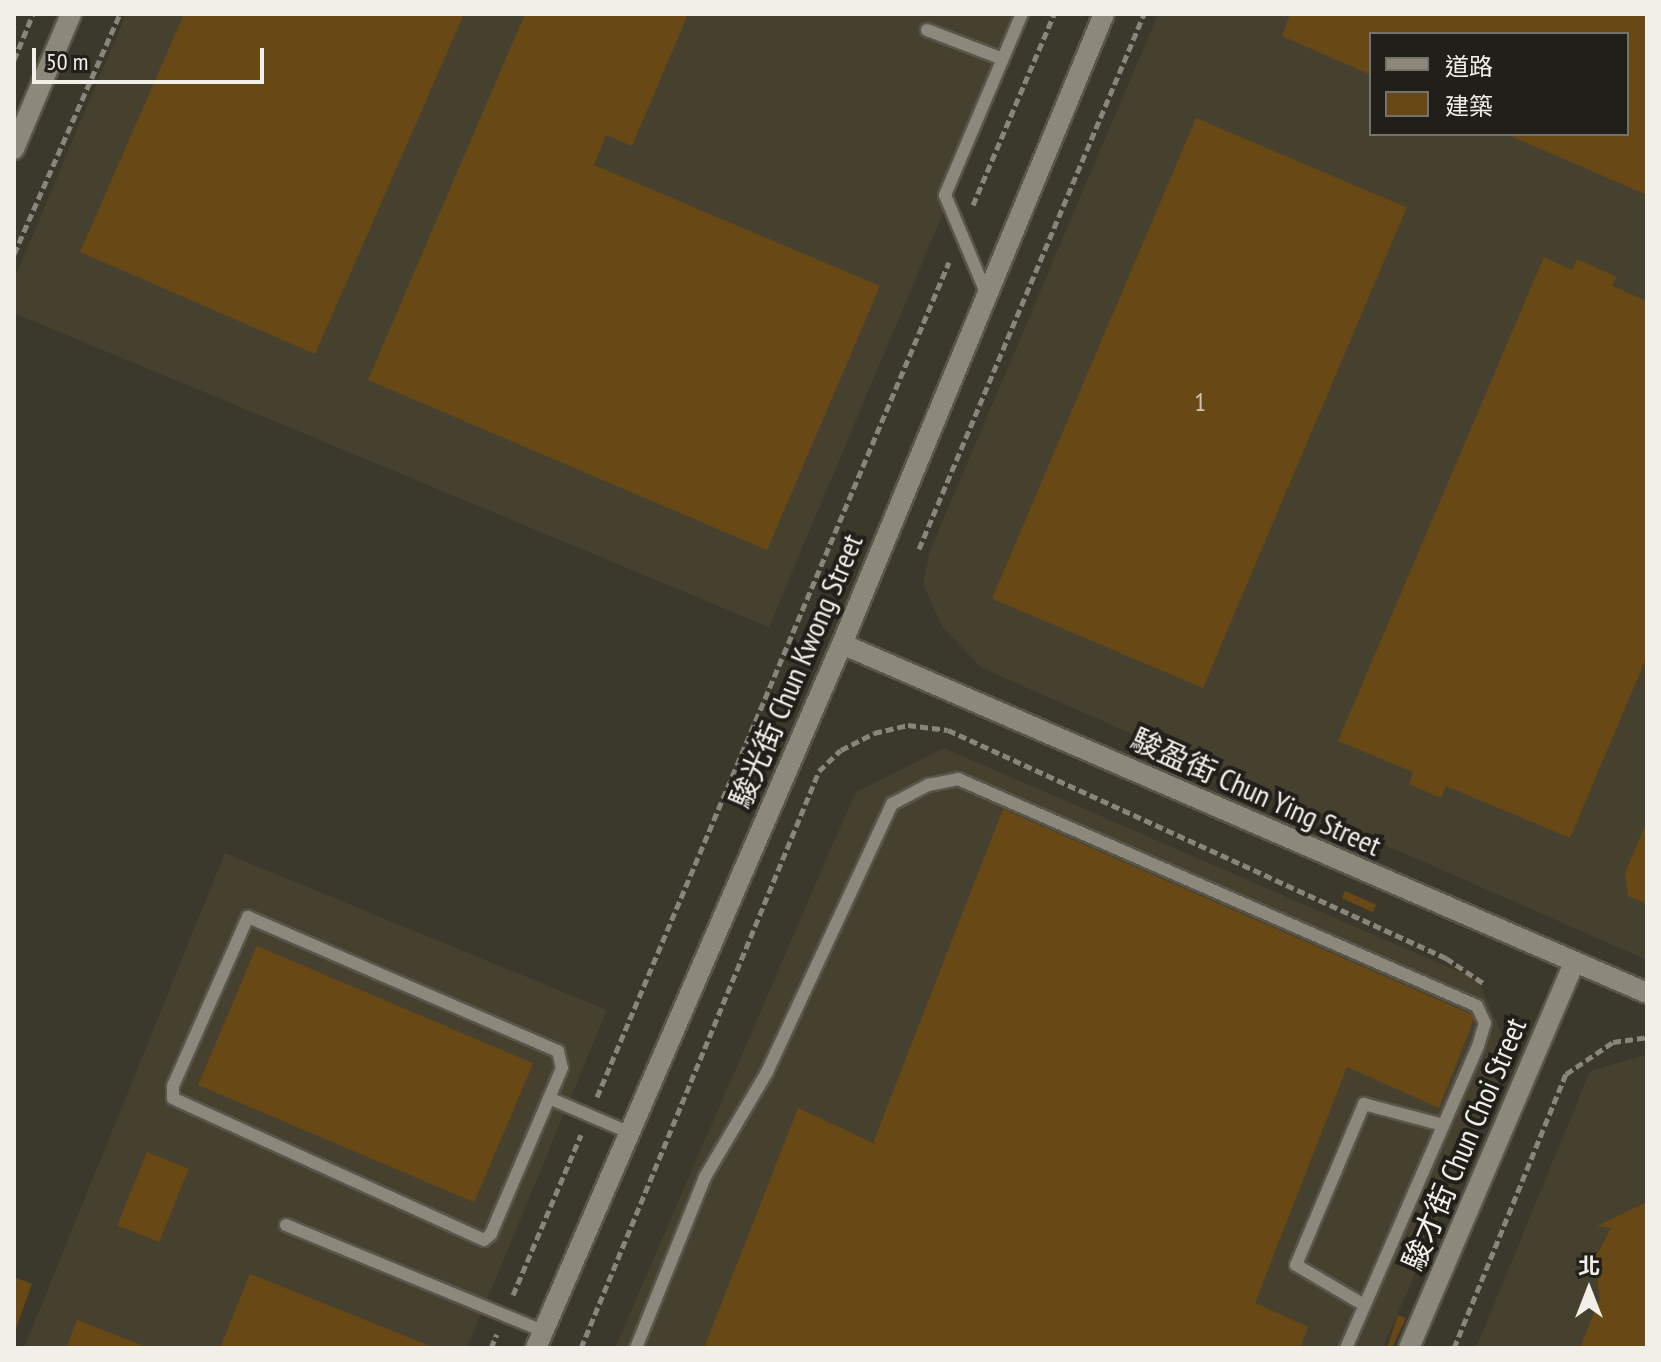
<!DOCTYPE html>
<meta charset="utf-8">
<style>
body{margin:0}
#map{position:relative;width:1661px;height:1362px;overflow:hidden;background:#3b382c;font-family:"PT Sans Narrow","Noto Sans TC",sans-serif}
div>[style]{position:absolute}
[style*='--x']{left:calc(var(--x)*1px);top:calc(var(--y)*1px);width:calc(var(--w)*1px);rotate:calc(var(--a)*1deg)}
.built>*{inset:0;background:#46412f}
.building>*{inset:0;background:#684815;transform-origin:0 0}
.path>*{height:5px;margin-top:-2.5px;transform-origin:0;background:repeating-linear-gradient(90deg,#88867c 0 8px,transparent 0 12px)}
.roads{filter:drop-shadow(2px 0 #58554b) drop-shadow(-2px 0 #58554b) drop-shadow(0 2px #58554b) drop-shadow(0 -2px #58554b)}
.service>*{height:12px;margin:-6px;padding:0 6px;transform-origin:6px;border-radius:6px;background:#8c887b}
.minor>*{height:20px;margin:-10px;padding:0 10px;transform-origin:10px;border-radius:10px;background:#8c887b}
.tertiary>*{height:20px;margin:-10px;padding:0 10px;transform-origin:10px;border-radius:10px;background:#8c887b}
span{translate:-50% -50%;white-space:nowrap;text-align:center;line-height:1.15;-webkit-text-stroke:8px #201f1a;paint-order:stroke}
.number-label{font-size:26px;color:#cfc5b3}
.number-label span{-webkit-text-stroke-width:0}
.street-label{font-size:30px;color:#f1efe8}
.frame{position:absolute;inset:0;border:16px solid #f1efe8;pointer-events:none}
.legend{position:absolute;left:1369px;top:32px;width:260px;height:104px;box-sizing:border-box;background:#201f1a;border:2px solid #74726c;margin:0;padding:10px 14px;list-style:none;font-size:24px;color:#f1efe8}
.legend li{display:flex;align-items:center;gap:16px;height:40px}
.legend b{width:40px;border:2px solid #74726c}
.north{position:absolute;left:1549px;top:1250px;width:80px;height:80px;-webkit-text-stroke:6px #201f1a;paint-order:stroke;rotate:0deg;font-size:22px;font-weight:700;line-height:32px;text-align:center;color:#f1efe8}
.north::after{content:'';display:block;margin:auto;width:28px;height:36px;background:#f1efe8;clip-path:polygon(50% 0,100% 100%,50% 72%,0 100%)}
.scale{position:absolute;left:32px;top:48px;width:232px;height:36px;box-sizing:border-box;border:4px solid #f1efe8;border-top:0;padding-left:10px;font-size:24px;line-height:28px;white-space:nowrap;color:#f1efe8;-webkit-text-stroke:6px #201f1a;paint-order:stroke}
</style>
<div id="map">
<div class="built">
<div style="clip-path:polygon(126px 14px,1027px 14px,769px 627px,14px 313px,14px 279px)"></div>
<div style="clip-path:polygon(evenodd,1158px 14px,1647px 14px,1647px 960px,982px 668px,943px 628px,923px 584px,930px 551px,1158px 14px,1371px 34px,1627px 34px,1627px 134px,1371px 134px,1371px 34px)"></div>
<div style="clip-path:polygon(944px 748px,1478px 980px,1510px 1052px,1383px 1348px,615px 1348px,855px 793px)"></div>
<div style="clip-path:polygon(225px 853px,607px 1010px,467px 1348px,24px 1348px)"></div>
<div style="clip-path:polygon(1647px 1054px,1647px 1348px,1476px 1348px,1590px 1071px)"></div>
</div>
<div class="building">
<div style="clip-path:polygon(184px 14px,464px 14px,315px 354px,80px 252px)"></div>
<div style="clip-path:polygon(525px 14px,688px 14px,632px 146px,606px 135px,594px 165px,880px 286px,767px 550px,368px 380px)"></div>
<div style="clip-path:polygon(1290px 14px,1647px 14px,1647px 195px,1506px 134px,1627px 134px,1627px 34px,1371px 34px,1371px 75px,1282px 36px)"></div>
<div style="left:1196px;top:118px;width:229px;height:522px;rotate:23deg"></div>
<div style="clip-path:polygon(1544px 257px,1572px 270px,1577px 259px,1617px 277px,1612px 286px,1647px 301px,1647px 656px,1570px 838px,1446px 786px,1441px 798px,1409px 784px,1413px 772px,1338px 741px)"></div>
<div style="clip-path:polygon(1003px 809px,1475px 1016px,1439px 1108px,1347px 1067px,1255px 1303px,1308px 1327px,1300px 1348px,704px 1348px,798px 1108px,873px 1143px)"></div>
<div style="clip-path:polygon(1647px 821px,1647px 904px,1628px 896px,1625px 873px)"></div>
<div style="left:1345px;top:891px;width:34px;height:8px;rotate:24deg"></div>
<div style="left:257px;top:946px;width:300px;height:151px;rotate:23deg"></div>
<div style="left:147px;top:1152px;width:45px;height:79px;rotate:22deg"></div>
<div style="clip-path:polygon(1647px 1202px,1647px 1348px,1580px 1348px,1600px 1298px,1594px 1260px,1611px 1228px,1597px 1226px)"></div>
<div style="clip-path:polygon(250px 1274px,435px 1348px,220px 1348px)"></div>
<div style="clip-path:polygon(14px 1277px,32px 1284px,14px 1334px)"></div>
<div style="clip-path:polygon(1398px 1315px,1406px 1318px,1392px 1348px,1387px 1348px)"></div>
<div style="clip-path:polygon(77px 1320px,149px 1348px,66px 1348px)"></div>
</div>
<div class="path">
<div style="--x:14;--y:60;--w:50;--a:-67.6"></div>
<div style="--x:973;--y:205;--w:207;--a:-67"></div>
<div style="--x:14;--y:254;--w:262;--a:-66.2"></div>
<div style="--x:919;--y:549;--w:580;--a:-67.19"></div>
<div style="--x:597;--y:1097;--w:906;--a:-67.14"></div>
<div style="--x:513;--y:1295;--w:174;--a:-67"></div>
<div style="--x:491;--y:1348;--w:15;--a:-67"></div>
<div style="--x:581;--y:1348;--w:624;--a:-67.58"></div>
<div style="--x:819;--y:771;--w:30;--a:-44"></div>
<div style="--x:841;--y:750;--w:37;--a:-27"></div>
<div style="--x:874;--y:733;--w:35;--a:-13"></div>
<div style="--x:908;--y:725;--w:40;--a:7.1"></div>
<div style="--x:948;--y:730;--w:548;--a:24.6"></div>
<div style="--x:1446;--y:958;--w:45;--a:34"></div>
<div style="--x:1454;--y:1348;--w:296;--a:-67.8"></div>
<div style="--x:1566;--y:1074;--w:57;--a:-34.2"></div>
<div style="--x:1613;--y:1042;--w:34;--a:-8"></div>
</div>
<div class="roads">
<div class="service">
<div style="--x:927;--y:30;--w:81;--a:20.9"></div>
<div style="--x:987;--y:295;--w:108;--a:-112.8"></div>
<div style="--x:945;--y:195;--w:197;--a:-67"></div>
<div style="--x:248;--y:917;--w:338;--a:23.4"></div>
<div style="--x:558;--y:1051;--w:17;--a:77"></div>
<div style="--x:562;--y:1068;--w:181;--a:113.2"></div>
<div style="--x:491;--y:1234;--w:9;--a:139"></div>
<div style="--x:484;--y:1240;--w:342;--a:-155.5"></div>
<div style="--x:173;--y:1098;--w:12;--a:-90"></div>
<div style="--x:173;--y:1086;--w:185;--a:-66.1"></div>
<div style="--x:549;--y:1098;--w:86;--a:23.3"></div>
<div style="--x:286;--y:1225;--w:278;--a:22.4"></div>
<div style="--x:1364;--y:1305;--w:79;--a:-149.5"></div>
<div style="--x:1296;--y:1265;--w:175;--a:-67.1"></div>
<div style="--x:1364;--y:1104;--w:82;--a:14.9"></div>
<div style="--x:636;--y:1348;--w:184;--a:-68"></div>
<div style="--x:705;--y:1177;--w:122;--a:-59.4"></div>
<div style="--x:767;--y:1072;--w:296;--a:-65"></div>
<div style="--x:892;--y:804;--w:41;--a:-27.8"></div>
<div style="--x:928;--y:785;--w:31;--a:-11"></div>
<div style="--x:958;--y:779;--w:566;--a:23.62"></div>
<div style="--x:1477;--y:1006;--w:19;--a:65"></div>
<div style="--x:1485;--y:1023;--w:24;--a:107"></div>
<div style="--x:1478;--y:1046;--w:330;--a:113.6"></div>
</div>
<div class="minor">
<div style="--x:842;--y:644;--w:877;--a:23.44"></div>
<div style="--x:536;--y:1348;--w:768;--a:-66.51"></div>
<div style="--x:842;--y:644;--w:682;--a:-67.42"></div>
<div style="--x:1409;--y:1348;--w:419;--a:-66.8"></div>
</div>
<div class="tertiary">
<div style="--x:14;--y:149;--w:147;--a:-67.1"></div>
</div>
</div>
<div class="number-label">
<span style="left:1200px;top:402px">1</span>
</div>
<div class="street-label">
<span style="left:796px;top:671px;rotate:-67deg">駿光街 Chun Kwong Street</span>
<span style="left:1256px;top:792px;rotate:24deg">駿盈街 Chun Ying Street</span>
<span style="left:1464px;top:1144px;rotate:-67deg">駿才街 Chun Choi Street</span>
</div>
<div class="frame"></div>
<ul class="legend">
<li><b style="height:10px;background:#8c887b"></b>道路</li>
<li><b style="height:22px;background:#684815"></b>建築</li>
</ul>
<div class="north">北</div>
<div class="scale">50 m</div>
</div>
